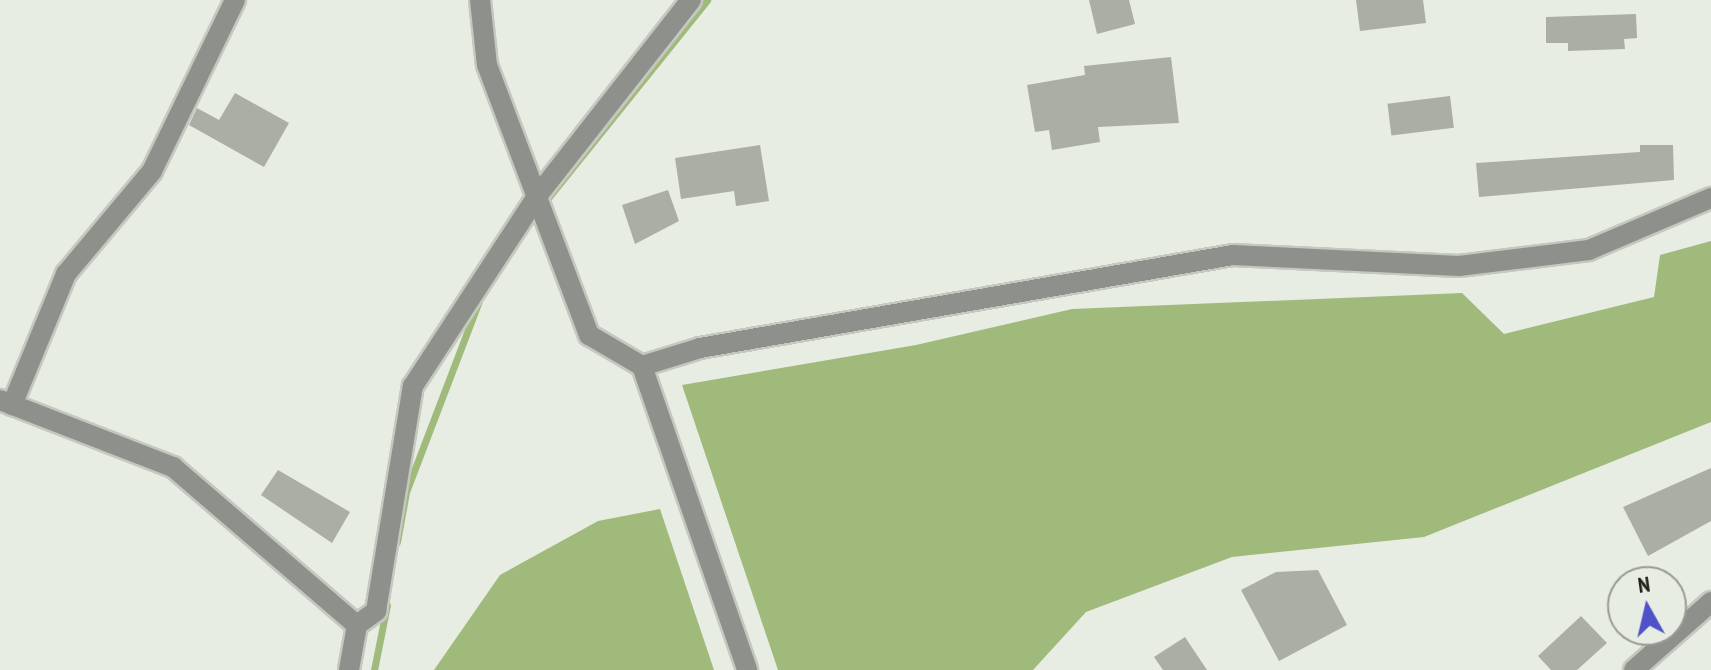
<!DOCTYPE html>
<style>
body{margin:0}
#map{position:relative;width:1711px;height:670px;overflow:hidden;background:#e8ede3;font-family:"PT Sans Narrow",sans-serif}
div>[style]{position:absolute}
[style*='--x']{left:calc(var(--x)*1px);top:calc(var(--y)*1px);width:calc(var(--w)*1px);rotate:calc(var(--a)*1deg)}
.water>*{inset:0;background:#a0ba7c}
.stream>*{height:7px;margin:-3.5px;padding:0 3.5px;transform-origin:3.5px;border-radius:3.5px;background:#a0ba7c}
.building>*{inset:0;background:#aaaea4;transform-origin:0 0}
.roads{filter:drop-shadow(2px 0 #c4c8bf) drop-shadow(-2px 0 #c4c8bf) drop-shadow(0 2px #c4c8bf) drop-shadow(0 -2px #c4c8bf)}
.minor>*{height:20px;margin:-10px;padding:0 10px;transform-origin:10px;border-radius:10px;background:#8e908c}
span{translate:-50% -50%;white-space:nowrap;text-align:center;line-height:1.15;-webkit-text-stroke:6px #e8ede3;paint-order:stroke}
.north{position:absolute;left:1607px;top:566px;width:80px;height:80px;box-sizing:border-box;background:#e8ede3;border:2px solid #989b94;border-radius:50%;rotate:352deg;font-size:22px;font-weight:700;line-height:32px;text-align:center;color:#1f201d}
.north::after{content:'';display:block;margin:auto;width:28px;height:36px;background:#4f52c9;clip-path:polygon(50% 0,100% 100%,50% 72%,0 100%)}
</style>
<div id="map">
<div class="water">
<div style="clip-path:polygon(1711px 241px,1711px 422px,1424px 537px,1232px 557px,1086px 612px,1033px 670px,778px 670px,682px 385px,916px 345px,1072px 309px,1462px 293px,1504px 334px,1654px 297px,1660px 255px)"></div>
<div style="clip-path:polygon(660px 509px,714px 670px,434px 670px,500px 575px,598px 521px)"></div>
</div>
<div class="stream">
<div style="--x:548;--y:198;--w:254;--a:-51.2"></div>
<div style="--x:397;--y:542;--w:51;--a:-79.8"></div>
<div style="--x:406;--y:492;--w:204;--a:-69.1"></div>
<div style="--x:374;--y:670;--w:66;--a:-78.7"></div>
</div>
<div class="building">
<div style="clip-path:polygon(1089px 0,1129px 0,1135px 24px,1097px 34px)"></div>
<div style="clip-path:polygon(1356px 0,1423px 0,1426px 23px,1360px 31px)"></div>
<div style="clip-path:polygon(1636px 14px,1637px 38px,1624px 39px,1625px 49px,1568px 51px,1568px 43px,1546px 43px,1546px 17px)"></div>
<div style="clip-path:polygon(1171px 57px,1179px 123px,1098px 127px,1100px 142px,1052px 150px,1049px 130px,1035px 132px,1027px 85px,1085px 75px,1084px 66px)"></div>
<div style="clip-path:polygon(235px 93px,289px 123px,264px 167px,189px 125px,197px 108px,219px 120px)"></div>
<div style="left:1450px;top:96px;width:32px;height:63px;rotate:83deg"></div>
<div style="clip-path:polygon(760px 145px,769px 201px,736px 206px,734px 191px,681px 199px,675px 158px)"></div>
<div style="clip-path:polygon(1640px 145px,1673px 145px,1674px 180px,1479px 197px,1476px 163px,1640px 152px)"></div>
<div style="clip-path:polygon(668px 190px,679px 221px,635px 244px,622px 205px)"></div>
<div style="clip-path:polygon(1711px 468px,1711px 521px,1648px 556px,1623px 507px)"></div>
<div style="clip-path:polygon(278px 470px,350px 512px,332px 543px,261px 495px)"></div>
<div style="clip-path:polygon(1318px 570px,1347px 625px,1279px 661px,1241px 590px,1276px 572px)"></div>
<div style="clip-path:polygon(1581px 616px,1607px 643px,1577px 670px,1551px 670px,1538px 656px)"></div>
<div style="clip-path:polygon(1185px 637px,1207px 670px,1163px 670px,1154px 657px)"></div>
</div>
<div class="roads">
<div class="minor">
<div style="--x:480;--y:0;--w:65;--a:83.9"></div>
<div style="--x:487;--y:65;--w:289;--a:69.3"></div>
<div style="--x:589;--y:335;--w:61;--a:30.3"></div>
<div style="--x:642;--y:366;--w:322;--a:70.9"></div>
<div style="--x:642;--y:366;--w:61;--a:-17.2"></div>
<div style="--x:700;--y:348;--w:541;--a:-9.9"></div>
<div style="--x:1233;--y:255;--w:226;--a:2.8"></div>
<div style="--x:1459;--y:266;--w:131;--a:-7"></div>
<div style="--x:1589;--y:250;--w:133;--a:-23.1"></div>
<div style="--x:0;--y:400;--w:186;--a:21.2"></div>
<div style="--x:173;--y:467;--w:243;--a:40.7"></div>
<div style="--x:12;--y:405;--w:142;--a:-67.6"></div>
<div style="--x:66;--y:274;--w:134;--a:-50.1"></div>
<div style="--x:152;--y:171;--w:190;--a:-64.1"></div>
<div style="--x:349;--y:670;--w:46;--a:-79.9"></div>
<div style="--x:357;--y:625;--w:24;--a:-36"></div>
<div style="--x:376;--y:611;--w:228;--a:-80.7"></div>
<div style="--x:413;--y:386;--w:228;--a:-56.8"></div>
<div style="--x:538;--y:195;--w:248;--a:-51.9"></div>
<div style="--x:1634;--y:670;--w:103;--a:-41.4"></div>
</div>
</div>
<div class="north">N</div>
</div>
